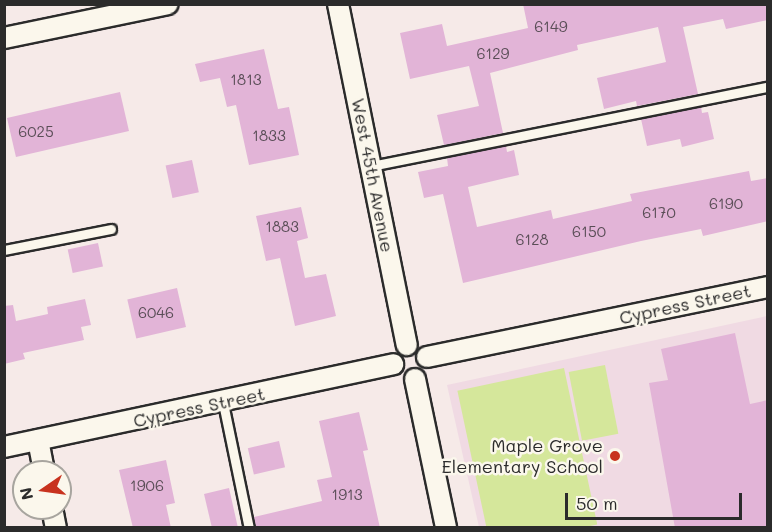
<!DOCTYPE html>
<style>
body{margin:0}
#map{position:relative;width:772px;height:532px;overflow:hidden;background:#f6eae8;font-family:Mali,sans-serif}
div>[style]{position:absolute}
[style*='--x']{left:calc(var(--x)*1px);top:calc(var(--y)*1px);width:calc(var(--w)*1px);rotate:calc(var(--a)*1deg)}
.built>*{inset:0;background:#f0dae3}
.green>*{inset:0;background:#d5e79b;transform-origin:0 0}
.building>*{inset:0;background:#e2b4d7;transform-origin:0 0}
.roads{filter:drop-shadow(2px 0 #2b2b2b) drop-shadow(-2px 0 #2b2b2b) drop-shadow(0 2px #2b2b2b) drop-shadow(0 -2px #2b2b2b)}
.lane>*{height:9px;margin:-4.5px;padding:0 4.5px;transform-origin:4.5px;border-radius:4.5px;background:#fbf7ec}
.street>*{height:20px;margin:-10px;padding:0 10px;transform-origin:10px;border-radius:10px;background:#fbf7ec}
.dots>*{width:16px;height:16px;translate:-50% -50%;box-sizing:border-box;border:3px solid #fbf7ec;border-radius:50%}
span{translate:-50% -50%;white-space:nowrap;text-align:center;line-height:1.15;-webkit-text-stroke:5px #fbf7ec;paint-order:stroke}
.number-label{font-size:15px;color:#594d56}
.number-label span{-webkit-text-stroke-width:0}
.street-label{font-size:18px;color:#2b2b2b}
.poi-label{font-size:18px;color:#2b2b2b}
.right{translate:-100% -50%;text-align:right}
.frame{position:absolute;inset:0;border:6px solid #2b2b2b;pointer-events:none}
.north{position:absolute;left:12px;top:460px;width:60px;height:60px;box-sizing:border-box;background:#fbf7ec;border:2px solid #a8a59f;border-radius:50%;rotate:257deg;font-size:16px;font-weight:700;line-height:24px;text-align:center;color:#2b2b2b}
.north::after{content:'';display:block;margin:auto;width:21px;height:27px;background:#c8321e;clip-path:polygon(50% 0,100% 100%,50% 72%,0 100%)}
.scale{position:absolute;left:565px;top:493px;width:177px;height:27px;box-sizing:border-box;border:3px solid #2b2b2b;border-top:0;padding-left:8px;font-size:18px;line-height:21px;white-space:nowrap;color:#2b2b2b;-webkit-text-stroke:4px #fbf7ec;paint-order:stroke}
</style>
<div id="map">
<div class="built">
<div style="clip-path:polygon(767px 316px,767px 527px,479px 527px,447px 385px)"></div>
</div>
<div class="green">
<div style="left:605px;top:365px;width:70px;height:37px;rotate:79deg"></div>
<div style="left:564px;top:368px;width:160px;height:109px;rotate:78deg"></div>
</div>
<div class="building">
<div style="clip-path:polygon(523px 4px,768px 4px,768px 20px,726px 29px,723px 19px,683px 27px,698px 94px,637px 106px,636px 101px,604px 109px,597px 78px,666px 62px,658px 27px,577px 45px,578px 50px,490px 73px,503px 133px,444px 145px,437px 115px,479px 106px,469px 66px,410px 79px,400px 33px,442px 24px,447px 46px,528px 28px)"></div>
<div style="clip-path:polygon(264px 49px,278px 109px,289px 107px,299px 155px,249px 165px,236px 105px,227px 107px,220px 78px,200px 82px,195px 64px)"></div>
<div style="left:120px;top:92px;width:40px;height:116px;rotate:77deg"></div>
<div style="clip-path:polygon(701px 107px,702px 113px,708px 112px,714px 139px,682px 147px,680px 139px,647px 146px,641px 119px)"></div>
<div style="clip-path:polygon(506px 146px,507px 152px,514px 150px,519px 175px,468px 187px,477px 227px,551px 210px,553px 219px,632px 201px,630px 194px,749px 171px,751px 181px,768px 178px,768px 221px,703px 236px,701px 229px,641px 241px,463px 283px,443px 194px,424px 198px,418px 172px,448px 166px,447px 158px)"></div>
<div style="left:192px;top:160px;width:33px;height:27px;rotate:78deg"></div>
<div style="clip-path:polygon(301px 207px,308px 238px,297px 241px,305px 278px,326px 274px,336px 316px,295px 326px,280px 258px,266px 261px,256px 216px)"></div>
<div style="left:98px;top:243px;width:24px;height:31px;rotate:78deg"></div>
<div style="left:177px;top:288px;width:40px;height:51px;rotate:77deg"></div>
<div style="clip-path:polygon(85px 299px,91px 325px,81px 327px,84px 340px,23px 353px,25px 359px,4px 364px,4px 306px,13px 305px,16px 321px,48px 314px,47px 307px)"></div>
<div style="clip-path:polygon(735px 333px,750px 404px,768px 400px,768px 528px,675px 528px,649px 383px,668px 380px,661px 349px)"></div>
<div style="clip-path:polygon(359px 412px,368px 450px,363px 451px,380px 528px,256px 528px,254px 517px,322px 501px,317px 480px,332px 477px,319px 421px)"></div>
<div style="left:279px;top:441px;width:27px;height:32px;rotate:77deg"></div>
<div style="clip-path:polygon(166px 460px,175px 503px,166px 505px,171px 528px,133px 528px,119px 470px)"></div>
<div style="clip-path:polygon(229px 488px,238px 528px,212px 528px,204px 494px)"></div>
</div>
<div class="roads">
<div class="lane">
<div style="--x:371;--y:166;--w:405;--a:-11.3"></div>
<div style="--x:4;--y:250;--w:109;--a:-11.1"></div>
<div style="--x:223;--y:403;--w:128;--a:78.3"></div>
</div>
<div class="street">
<div style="--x:338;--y:4;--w:348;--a:78.6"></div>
<div style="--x:4;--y:38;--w:167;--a:-11.7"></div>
<div style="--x:427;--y:357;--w:348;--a:-11.6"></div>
<div style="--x:415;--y:379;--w:152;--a:78.2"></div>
<div style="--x:38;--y:440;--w:33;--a:79"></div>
<div style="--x:4;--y:447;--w:398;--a:-12"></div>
<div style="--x:52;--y:508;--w:20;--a:79"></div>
</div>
</div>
<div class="dots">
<div style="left:615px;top:456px;background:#c8321e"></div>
</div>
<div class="number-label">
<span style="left:551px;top:27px">6149</span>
<span style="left:493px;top:54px">6129</span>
<span style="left:246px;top:80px">1813</span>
<span style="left:36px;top:132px">6025</span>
<span style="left:269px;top:136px">1833</span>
<span style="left:726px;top:204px">6190</span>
<span style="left:659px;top:213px">6170</span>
<span style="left:282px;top:227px">1883</span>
<span style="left:589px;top:232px">6150</span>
<span style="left:532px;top:240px">6128</span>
<span style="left:156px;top:313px">6046</span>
<span style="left:147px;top:486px">1906</span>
<span style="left:347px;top:495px">1913</span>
</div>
<div class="street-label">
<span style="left:373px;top:175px;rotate:79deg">West 45th Avenue</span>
<span style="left:685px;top:304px;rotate:-12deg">Cypress Street</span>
<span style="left:199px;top:407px;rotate:-12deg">Cypress Street</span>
</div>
<div class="poi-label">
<span class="right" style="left:603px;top:456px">Maple Grove<br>Elementary School</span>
</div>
<div class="frame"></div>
<div class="north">N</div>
<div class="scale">50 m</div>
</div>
